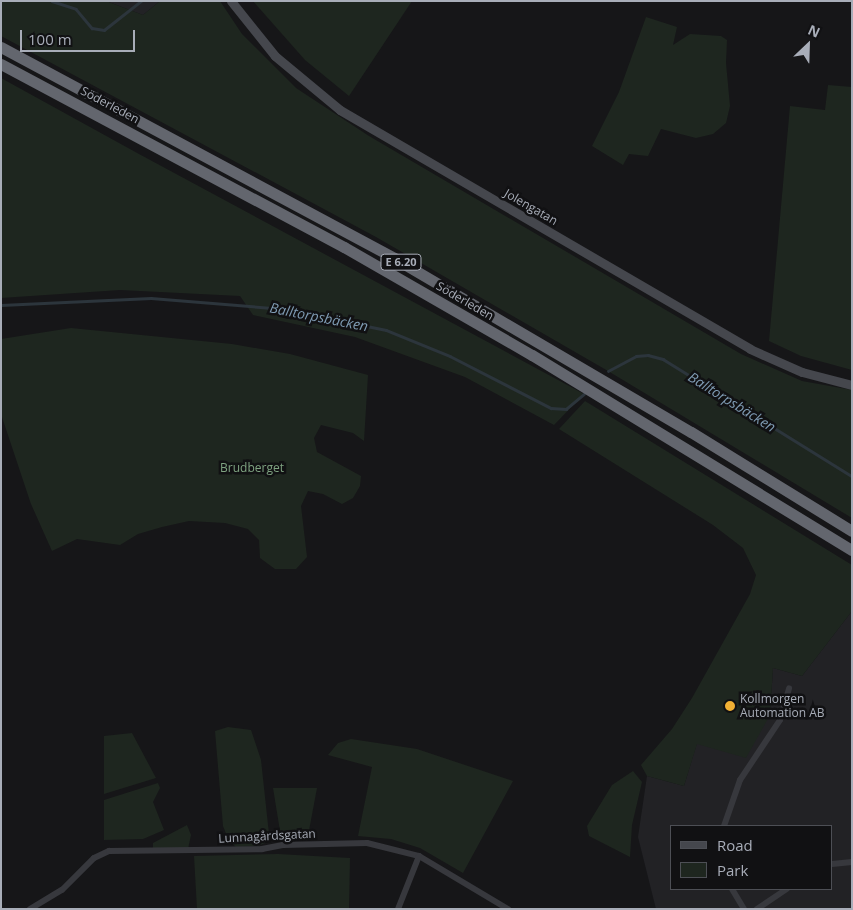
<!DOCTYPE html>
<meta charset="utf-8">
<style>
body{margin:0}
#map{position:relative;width:853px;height:910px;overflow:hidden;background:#161618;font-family:"Open Sans",sans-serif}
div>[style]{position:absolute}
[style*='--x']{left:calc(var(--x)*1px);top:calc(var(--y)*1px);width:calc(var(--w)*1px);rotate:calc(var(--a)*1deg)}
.built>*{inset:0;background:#222225}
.green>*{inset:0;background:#1e261f}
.stream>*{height:2.5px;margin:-1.25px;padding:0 1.25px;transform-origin:1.25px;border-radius:1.25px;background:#2c353c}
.street>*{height:6px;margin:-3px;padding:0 3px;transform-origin:3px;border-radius:3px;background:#37383d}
.secondary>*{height:9px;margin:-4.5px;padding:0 4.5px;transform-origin:4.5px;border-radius:4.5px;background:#45474d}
.highway>*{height:11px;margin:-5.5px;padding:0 5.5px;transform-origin:5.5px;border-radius:5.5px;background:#63666e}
.dots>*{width:14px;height:14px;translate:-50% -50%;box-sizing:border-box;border:2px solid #111113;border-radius:50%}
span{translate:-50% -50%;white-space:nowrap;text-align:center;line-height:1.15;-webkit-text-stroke:5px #111113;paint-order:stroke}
.shield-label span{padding:1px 4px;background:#111113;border:1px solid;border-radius:4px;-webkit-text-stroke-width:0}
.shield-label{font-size:11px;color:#a8adb8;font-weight:700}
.street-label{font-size:12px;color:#a8adb8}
.park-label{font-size:12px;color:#7fa381}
.poi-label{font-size:12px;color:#a8adb8}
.left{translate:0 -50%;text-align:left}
.water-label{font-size:14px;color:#7f9bb3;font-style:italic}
.frame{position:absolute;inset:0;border:2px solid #a8adb8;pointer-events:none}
.legend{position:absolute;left:670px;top:825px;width:162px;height:65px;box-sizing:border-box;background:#111113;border:1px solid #4d4f55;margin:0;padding:6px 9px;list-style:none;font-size:15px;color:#a8adb8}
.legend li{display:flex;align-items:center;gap:10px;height:25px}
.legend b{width:25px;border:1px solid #4d4f55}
.north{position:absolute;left:783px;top:20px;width:50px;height:50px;-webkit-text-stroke:4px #111113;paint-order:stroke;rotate:24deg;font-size:14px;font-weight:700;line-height:20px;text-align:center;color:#a8adb8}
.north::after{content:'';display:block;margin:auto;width:18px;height:22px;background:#a8adb8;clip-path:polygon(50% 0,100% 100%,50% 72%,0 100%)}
.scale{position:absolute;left:20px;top:30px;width:115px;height:22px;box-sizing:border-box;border:2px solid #a8adb8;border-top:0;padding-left:6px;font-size:15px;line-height:18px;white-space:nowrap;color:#a8adb8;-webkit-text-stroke:4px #111113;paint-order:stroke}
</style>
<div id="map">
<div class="built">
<div style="clip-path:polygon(106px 1px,160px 1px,143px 15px)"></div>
<div style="clip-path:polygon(evenodd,852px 611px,852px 909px,656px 909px,638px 837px,647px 776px,684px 786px,697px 743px,770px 715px,773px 668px,802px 676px,852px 611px,672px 826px,832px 826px,832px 889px,672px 889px,672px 826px)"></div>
</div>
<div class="green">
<div style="clip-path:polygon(1px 1px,106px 1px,143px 15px,160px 1px,220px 1px,242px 34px,296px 88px,369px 136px,741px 354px,802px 381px,852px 390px,852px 518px,608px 371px,376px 237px,1px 36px)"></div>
<div style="clip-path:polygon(253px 1px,412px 1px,349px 96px,305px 60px)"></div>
<div style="clip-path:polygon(646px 17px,677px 27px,673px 45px,690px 34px,721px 36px,727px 40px,726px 63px,730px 106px,726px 123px,713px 134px,696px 138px,661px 129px,648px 156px,629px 154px,623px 165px,592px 146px,619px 92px)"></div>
<div style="clip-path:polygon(1px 78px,139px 154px,584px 394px,554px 425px,465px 377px,355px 337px,253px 315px,240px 296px,120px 290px,1px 298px)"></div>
<div style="clip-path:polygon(828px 85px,852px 87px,852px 370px,801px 356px,769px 341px,790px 106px,825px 110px)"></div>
<div style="clip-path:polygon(71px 328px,232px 344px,290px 354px,368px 375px,364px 441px,353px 433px,321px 425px,314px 438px,317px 452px,361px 476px,360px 486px,353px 498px,342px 504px,323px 494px,308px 491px,301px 506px,307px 557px,296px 569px,275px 569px,260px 558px,259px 540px,248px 529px,225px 523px,189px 521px,162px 527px,138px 534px,120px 545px,77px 539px,52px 551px,31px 504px,1px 414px,1px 339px)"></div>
<div style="clip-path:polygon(585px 401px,852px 565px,852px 611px,802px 676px,773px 668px,770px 715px,746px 758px,697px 744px,684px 786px,647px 776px,641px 765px,672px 729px,692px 698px,750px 594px,756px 575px,743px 548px,713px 525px,559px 429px)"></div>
<div style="clip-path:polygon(228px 727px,251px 730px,261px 760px,269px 834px,265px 843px,258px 846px,236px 847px,229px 841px,223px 826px,215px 731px)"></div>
<div style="clip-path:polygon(132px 733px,156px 778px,104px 794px,104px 736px)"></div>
<div style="clip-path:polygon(351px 739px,417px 749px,513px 781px,463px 873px,420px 848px,391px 839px,358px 836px,372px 767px,328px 755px,338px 743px)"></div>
<div style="clip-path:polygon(633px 771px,642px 782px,632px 825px,630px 857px,589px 836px,587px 826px,612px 785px)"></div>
<div style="clip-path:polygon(158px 783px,160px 788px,153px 802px,164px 830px,143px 839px,104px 840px,104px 800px)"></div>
<div style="clip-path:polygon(273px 788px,317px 788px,308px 836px,289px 836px,280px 831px)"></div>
<div style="clip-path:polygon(187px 825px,191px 835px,188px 849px,153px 849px,153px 843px)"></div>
<div style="clip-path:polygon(278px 854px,350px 858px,349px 909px,197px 909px,194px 856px)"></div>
</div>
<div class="stream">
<div style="--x:52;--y:1;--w:25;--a:18"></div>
<div style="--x:76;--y:9;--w:25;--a:50"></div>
<div style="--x:92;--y:28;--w:12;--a:9"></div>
<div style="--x:104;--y:30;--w:47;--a:-38.1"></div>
<div style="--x:1;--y:305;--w:150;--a:-2.7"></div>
<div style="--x:151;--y:298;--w:133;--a:4.7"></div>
<div style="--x:284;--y:309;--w:104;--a:11.6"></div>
<div style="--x:386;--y:330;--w:69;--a:22.1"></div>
<div style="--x:450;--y:356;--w:114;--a:27.2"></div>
<div style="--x:551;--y:408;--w:15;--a:4"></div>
<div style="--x:566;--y:409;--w:23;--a:-40"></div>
<div style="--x:608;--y:371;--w:32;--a:-28"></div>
<div style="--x:636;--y:356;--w:12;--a:-5"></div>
<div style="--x:648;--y:355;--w:16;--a:15"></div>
<div style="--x:663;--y:359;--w:222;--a:31.8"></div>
</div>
<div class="street">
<div style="--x:724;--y:826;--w:49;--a:-70.8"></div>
<div style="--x:740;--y:780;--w:72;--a:-56.3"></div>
<div style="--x:780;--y:720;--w:33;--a:-74"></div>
<div style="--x:832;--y:864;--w:20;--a:-6"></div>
<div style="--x:732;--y:889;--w:23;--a:59"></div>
<div style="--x:30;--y:909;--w:37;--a:-31"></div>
<div style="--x:62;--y:890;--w:45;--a:-45"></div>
<div style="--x:94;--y:858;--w:17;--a:-25"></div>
<div style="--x:109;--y:851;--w:153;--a:-0.7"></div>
<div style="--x:262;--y:849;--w:21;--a:-11"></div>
<div style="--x:283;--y:845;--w:84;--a:-1.4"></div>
<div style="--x:367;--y:843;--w:54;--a:14"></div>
<div style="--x:419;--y:856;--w:104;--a:30.8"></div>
<div style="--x:398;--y:909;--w:57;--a:-68.4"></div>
<div style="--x:757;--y:909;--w:36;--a:-34"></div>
</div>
<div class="secondary">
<div style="--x:231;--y:1;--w:70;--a:51.3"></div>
<div style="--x:275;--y:56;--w:85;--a:39.7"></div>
<div style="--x:340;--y:110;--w:475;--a:30.2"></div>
<div style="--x:750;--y:349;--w:57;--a:23.9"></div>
<div style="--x:802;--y:372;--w:52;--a:14.6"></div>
</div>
<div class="highway">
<div style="--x:1;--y:47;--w:446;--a:28.2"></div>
<div style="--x:394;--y:258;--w:344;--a:30.4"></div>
<div style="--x:691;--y:432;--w:189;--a:31.6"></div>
<div style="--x:1;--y:64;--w:389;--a:28.1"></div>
<div style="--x:344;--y:247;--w:217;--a:29.9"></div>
<div style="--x:532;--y:355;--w:375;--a:31.4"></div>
</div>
<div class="dots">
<div style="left:730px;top:706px;background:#f2b134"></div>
</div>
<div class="shield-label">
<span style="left:401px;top:262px">E 6.20</span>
</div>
<div class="street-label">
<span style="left:110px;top:105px;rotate:28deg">Söderleden</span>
<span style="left:531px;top:207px;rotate:30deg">Jolengatan</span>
<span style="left:465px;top:301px;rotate:30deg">Söderleden</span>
<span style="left:267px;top:836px;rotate:-3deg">Lunnagårdsgatan</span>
</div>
<div class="park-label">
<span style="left:252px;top:468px">Brudberget</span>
</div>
<div class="poi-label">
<span class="left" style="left:740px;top:706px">Kollmorgen<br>Automation AB</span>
</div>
<div class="water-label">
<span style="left:319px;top:317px;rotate:11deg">Balltorpsbäcken</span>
<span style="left:732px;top:402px;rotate:32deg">Balltorpsbäcken</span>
</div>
<div class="frame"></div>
<ul class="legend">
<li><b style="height:6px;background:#45474d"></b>Road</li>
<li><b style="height:14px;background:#1e261f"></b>Park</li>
</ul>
<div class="north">N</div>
<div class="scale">100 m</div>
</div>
